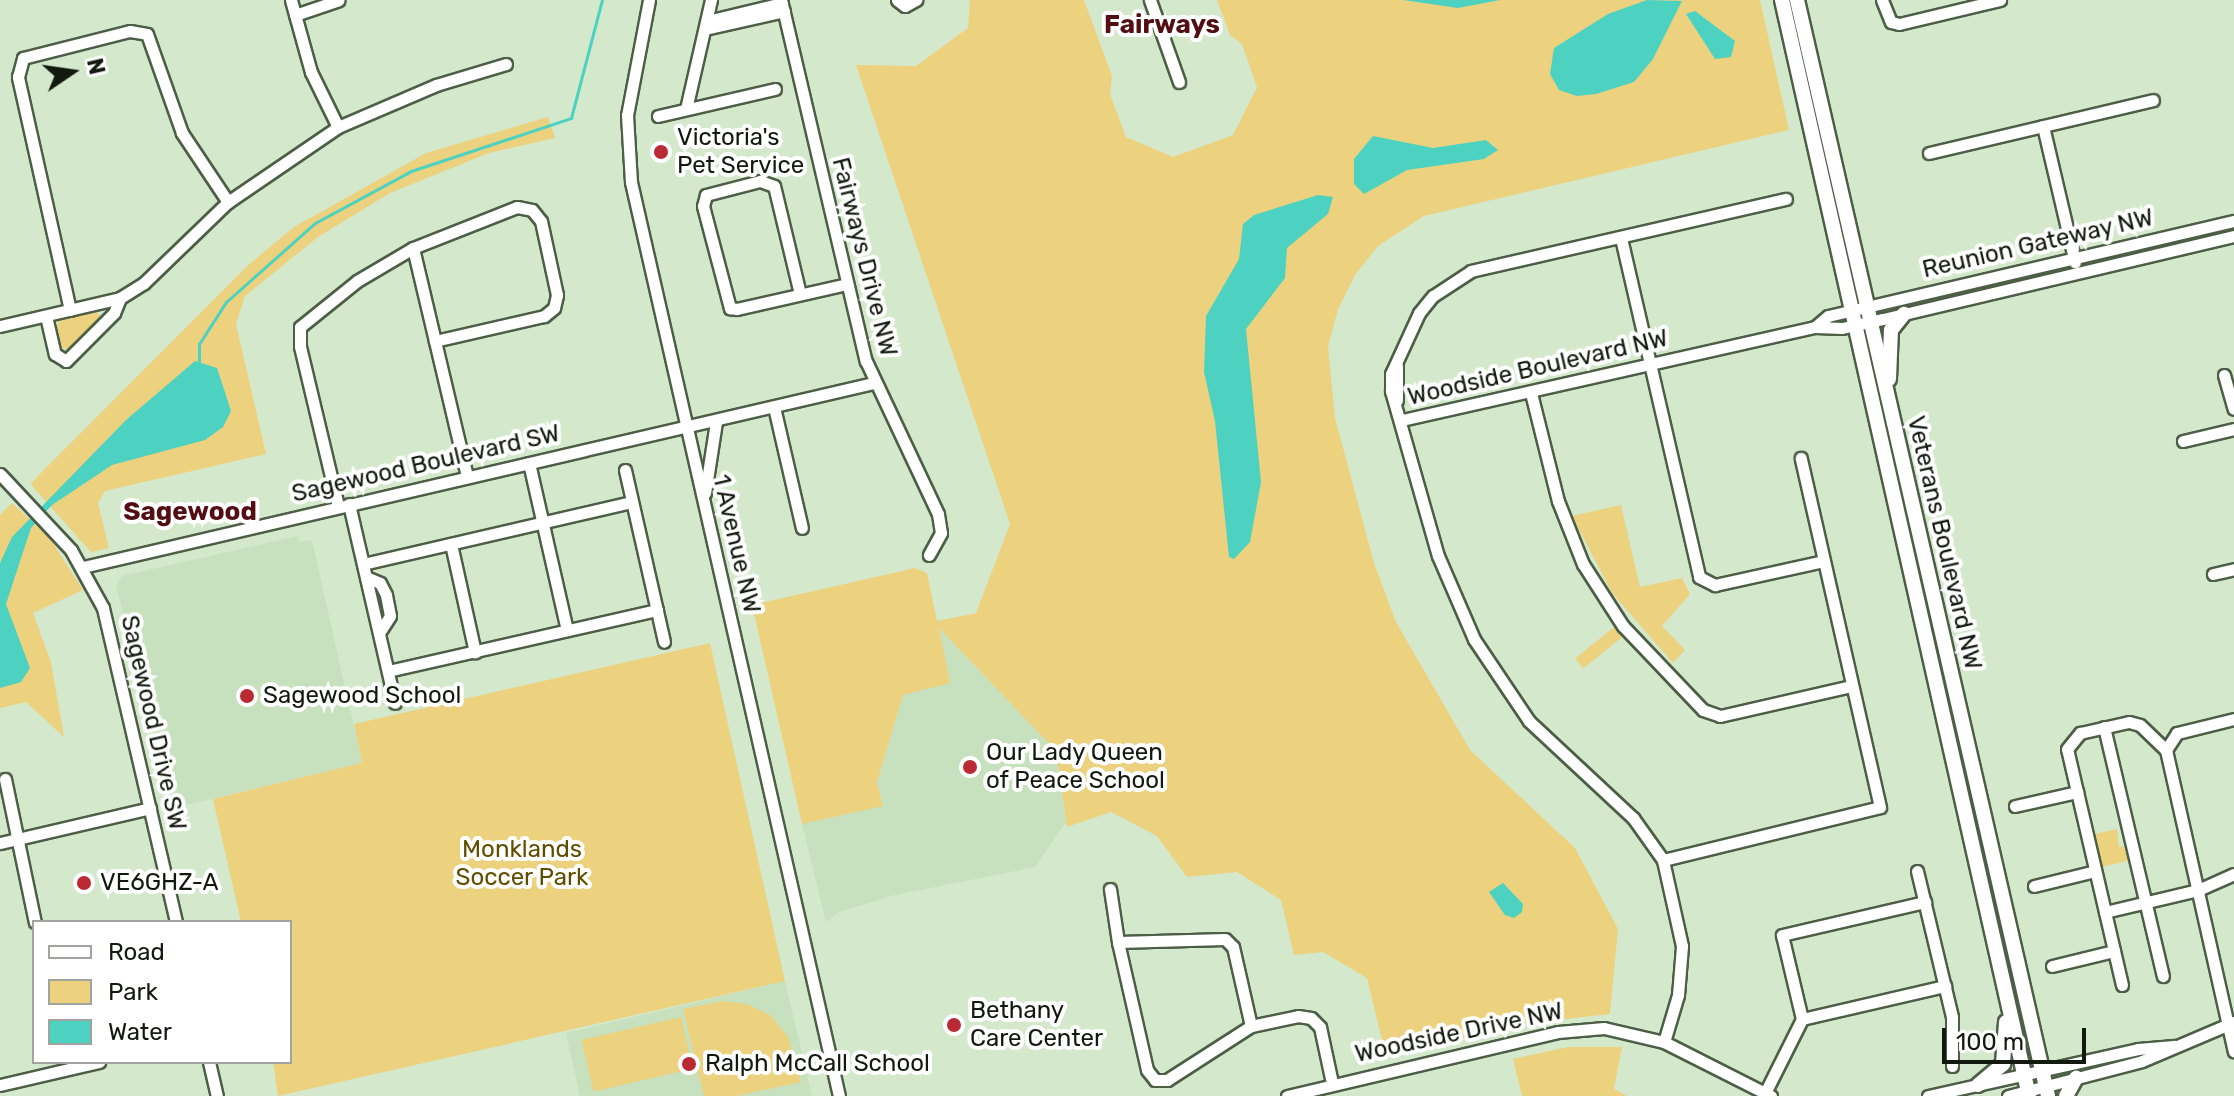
<!DOCTYPE html>
<style>
body{margin:0}
#map{position:relative;width:2234px;height:1096px;overflow:hidden;background:#d4e9cc;font-family:Rubik,sans-serif}
div>[style]{position:absolute}
[style*='--x']{left:calc(var(--x)*1px);top:calc(var(--y)*1px);width:calc(var(--w)*1px);rotate:calc(var(--a)*1deg)}
.built>*{inset:0;background:#c7e0bd}
.green>*{inset:0;background:#ecd17f;transform-origin:0 0}
.water>*{inset:0;background:#4dd2c1}
.stream>*{height:3px;margin:-1.5px;padding:0 1.5px;transform-origin:1.5px;border-radius:1.5px;background:#4dd2c1}
.roads{filter:drop-shadow(2px 0 #4c5e46) drop-shadow(-2px 0 #4c5e46) drop-shadow(0 2px #4c5e46) drop-shadow(0 -2px #4c5e46)}
.minor>*{height:11px;margin:-5.5px;padding:0 5.5px;transform-origin:5.5px;border-radius:5.5px;background:#fff}
.major>*{height:14px;margin:-7px;padding:0 7px;transform-origin:7px;border-radius:7px;background:#fff}
.dots>*{width:22px;height:22px;translate:-50% -50%;box-sizing:border-box;border:4px solid #fff;border-radius:50%}
span{translate:-50% -50%;white-space:nowrap;text-align:center;line-height:1.15;-webkit-text-stroke:8px #fff;paint-order:stroke}
.poi-label{font-size:24px;color:#12190f}
.left{translate:0 -50%;text-align:left}
.street-label{font-size:24px;color:#12190f}
.park-label{font-size:24px;color:#614d00}
.neighbourhood-label{font-size:26px;color:#530e13;font-weight:700}
.legend{position:absolute;left:32px;top:920px;width:260px;height:144px;box-sizing:border-box;background:#fff;border:2px solid #a0a39f;margin:0;padding:10px 14px;list-style:none;font-size:24px;color:#12190f}
.legend li{display:flex;align-items:center;gap:16px;height:40px}
.legend b{width:40px;border:2px solid #a0a39f}
.north{position:absolute;left:32px;top:32px;width:80px;height:80px;-webkit-text-stroke:6px #fff;paint-order:stroke;rotate:77deg;font-size:22px;font-weight:700;line-height:32px;text-align:center;color:#12190f}
.north::after{content:'';display:block;margin:auto;width:28px;height:36px;background:#12190f;clip-path:polygon(50% 0,100% 100%,50% 72%,0 100%)}
.scale{position:absolute;left:1942px;top:1028px;width:144px;height:36px;box-sizing:border-box;border:4px solid #12190f;border-top:0;padding-left:10px;font-size:24px;line-height:28px;white-space:nowrap;color:#12190f;-webkit-text-stroke:6px #fff;paint-order:stroke}
</style>
<div id="map">
<div class="built">
<div style="clip-path:polygon(298px 536px,299px 542px,312px 540px,362px 763px,173px 808px,116px 586px,122px 576px)"></div>
<div style="clip-path:polygon(938px 627px,1056px 751px,1066px 822px,1035px 867px,895px 895px,839px 912px,826px 922px,802px 824px,883px 805px,877px 782px,903px 695px)"></div>
<div style="clip-path:polygon(785px 981px,812px 1096px,580px 1096px,566px 1033px)"></div>
</div>
<div class="green">
<div style="clip-path:polygon(970px 0,1084px 0,1112px 76px,1110px 94px,1126px 137px,1173px 157px,1233px 135px,1257px 87px,1242px 44px,1230px 35px,1217px 0,1760px 0,1789px 130px,1424px 216px,1378px 246px,1355px 275px,1338px 309px,1328px 347px,1335px 418px,1374px 563px,1396px 622px,1470px 750px,1575px 848px,1618px 929px,1610px 1014px,1521px 1024px,1386px 1057px,1367px 978px,1323px 952px,1294px 955px,1281px 900px,1237px 872px,1187px 877px,1157px 836px,1111px 812px,1067px 827px,1056px 751px,939px 628px,950px 683px,903px 695px,877px 782px,883px 806px,802px 824px,752px 605px,915px 568px,927px 573px,937px 621px,976px 613px,1010px 524px,856px 65px,916px 66px,968px 28px)"></div>
<div style="clip-path:polygon(548px 117px,555px 138px,489px 153px,390px 193px,318px 237px,245px 296px,236px 324px,266px 454px,105px 491px,98px 503px,109px 548px,91px 552px,33px 487px,31px 483px,247px 266px,294px 227px,426px 153px)"></div>
<div style="clip-path:polygon(96px 311px,102px 318px,71px 349px,60px 348px,55px 331px,59px 321px)"></div>
<div style="clip-path:polygon(12px 503px,49px 537px,83px 590px,33px 613px,51px 662px,64px 737px,26px 702px,0 708px,0 515px)"></div>
<div style="clip-path:polygon(1621px 505px,1640px 587px,1682px 578px,1690px 594px,1662px 626px,1685px 650px,1673px 663px,1612px 593px,1572px 516px)"></div>
<div style="left:1614px;top:627px;width:13px;height:50px;rotate:51deg"></div>
<div style="clip-path:polygon(710px 643px,785px 981px,278px 1096px,273px 1062px,290px 1062px,290px 922px,241px 922px,213px 799px,362px 763px,354px 724px)"></div>
<div style="clip-path:polygon(2117px 829px,2119px 847px,2127px 846px,2131px 860px,2102px 867px,2094px 834px)"></div>
<div style="clip-path:polygon(724px 1001px,747px 1004px,770px 1015px,788px 1037px,801px 1082px,736px 1096px,704px 1096px,683px 1009px)"></div>
<div style="left:681px;top:1017px;width:53px;height:102px;rotate:77deg"></div>
<div style="clip-path:polygon(1568px 1047px,1622px 1047px,1614px 1089px,1627px 1096px,1522px 1096px,1513px 1059px)"></div>
</div>
<div class="water">
<div style="clip-path:polygon(1403px 0,1500px 0,1458px 8px)"></div>
<div style="clip-path:polygon(1647px 0,1682px 1px,1653px 59px,1634px 82px,1596px 94px,1577px 96px,1559px 90px,1550px 74px,1554px 48px,1608px 14px)"></div>
<div style="clip-path:polygon(1695px 11px,1735px 41px,1731px 57px,1715px 59px,1686px 14px)"></div>
<div style="clip-path:polygon(1373px 136px,1433px 148px,1486px 140px,1498px 150px,1484px 159px,1407px 170px,1364px 194px,1354px 184px,1354px 159px)"></div>
<div style="clip-path:polygon(1318px 195px,1333px 197px,1328px 214px,1287px 248px,1285px 278px,1246px 329px,1261px 482px,1250px 542px,1234px 559px,1229px 557px,1215px 421px,1204px 372px,1206px 316px,1239px 259px,1243px 224px,1254px 215px)"></div>
<div style="clip-path:polygon(195px 361px,217px 368px,231px 411px,223px 427px,205px 440px,112px 465px,52px 505px,31px 528px,6px 604px,30px 668px,21px 682px,0 688px,0 563px,12px 537px,126px 420px)"></div>
<div style="clip-path:polygon(1503px 883px,1523px 904px,1522px 912px,1514px 918px,1505px 915px,1489px 892px)"></div>
</div>
<div class="stream">
<div style="--x:199;--y:361;--w:17;--a:-90"></div>
<div style="--x:199;--y:344;--w:50;--a:-57.3"></div>
<div style="--x:226;--y:302;--w:119;--a:-41.6"></div>
<div style="--x:315;--y:223;--w:109;--a:-28.4"></div>
<div style="--x:411;--y:171;--w:169;--a:-18.3"></div>
<div style="--x:571;--y:118;--w:122;--a:-75.3"></div>
</div>
<div class="roads">
<div class="minor">
<div style="--x:291;--y:0;--w:75;--a:74.5"></div>
<div style="--x:311;--y:72;--w:61;--a:63.9"></div>
<div style="--x:649;--y:0;--w:117;--a:100.8"></div>
<div style="--x:627;--y:115;--w:67;--a:86.6"></div>
<div style="--x:631;--y:182;--w:937;--a:77.18"></div>
<div style="--x:781;--y:0;--w:371;--a:76.8"></div>
<div style="--x:866;--y:361;--w:169;--a:64.8"></div>
<div style="--x:938;--y:514;--w:19;--a:81"></div>
<div style="--x:941;--y:533;--w:25;--a:119"></div>
<div style="--x:897;--y:0;--w:10;--a:37"></div>
<div style="--x:905;--y:6;--w:13;--a:-29"></div>
<div style="--x:1150;--y:0;--w:87;--a:70.5"></div>
<div style="--x:1882;--y:0;--w:24;--a:68"></div>
<div style="--x:1891;--y:22;--w:8;--a:14"></div>
<div style="--x:1899;--y:24;--w:104;--a:-13.4"></div>
<div style="--x:295;--y:15;--w:46;--a:-18.8"></div>
<div style="--x:707;--y:21;--w:77;--a:-13.5"></div>
<div style="--x:705;--y:29;--w:81;--a:-12.8"></div>
<div style="--x:686;--y:109;--w:112;--a:-77.1"></div>
<div style="--x:658;--y:116;--w:120;--a:-13"></div>
<div style="--x:2043;--y:126;--w:140;--a:76.8"></div>
<div style="--x:1929;--y:153;--w:230;--a:-13.3"></div>
<div style="--x:1621;--y:238;--w:348;--a:77"></div>
<div style="--x:1699;--y:577;--w:18;--a:27"></div>
<div style="--x:1715;--y:585;--w:111;--a:-12.5"></div>
<div style="--x:413;--y:248;--w:235;--a:76.7"></div>
<div style="--x:800;--y:294;--w:111;--a:-103.5"></div>
<div style="--x:774;--y:186;--w:15;--a:-160"></div>
<div style="--x:760;--y:181;--w:56;--a:165.5"></div>
<div style="--x:706;--y:195;--w:11;--a:105"></div>
<div style="--x:703;--y:206;--w:106;--a:75.2"></div>
<div style="--x:730;--y:308;--w:7;--a:8"></div>
<div style="--x:737;--y:309;--w:113;--a:-12.8"></div>
<div style="--x:70;--y:310;--w:239;--a:-102.6"></div>
<div style="--x:18;--y:77;--w:20;--a:-75"></div>
<div style="--x:23;--y:58;--w:110;--a:-14.2"></div>
<div style="--x:130;--y:31;--w:17;--a:10"></div>
<div style="--x:147;--y:34;--w:105;--a:70.5"></div>
<div style="--x:182;--y:133;--w:83;--a:56.3"></div>
<div style="--x:46;--y:316;--w:39;--a:77"></div>
<div style="--x:55;--y:354;--w:13;--a:32"></div>
<div style="--x:66;--y:361;--w:68;--a:-45"></div>
<div style="--x:114;--y:313;--w:16;--a:-68"></div>
<div style="--x:0;--y:326;--w:123;--a:-13.1"></div>
<div style="--x:120;--y:298;--w:28;--a:-32"></div>
<div style="--x:144;--y:283;--w:117;--a:-44"></div>
<div style="--x:228;--y:202;--w:133;--a:-34.3"></div>
<div style="--x:338;--y:127;--w:107;--a:-23.2"></div>
<div style="--x:436;--y:85;--w:73;--a:-16.7"></div>
<div style="--x:1815;--y:327;--w:17;--a:-40"></div>
<div style="--x:1828;--y:316;--w:417;--a:-13.2"></div>
<div style="--x:2224;--y:375;--w:35;--a:74"></div>
<div style="--x:1531;--y:393;--w:111;--a:76"></div>
<div style="--x:1558;--y:501;--w:68;--a:68.4"></div>
<div style="--x:1583;--y:564;--w:74;--a:57.2"></div>
<div style="--x:1623;--y:626;--w:116;--a:46.4"></div>
<div style="--x:1703;--y:710;--w:18;--a:19"></div>
<div style="--x:1720;--y:716;--w:134;--a:-12.9"></div>
<div style="--x:1397;--y:400;--w:34;--a:-90"></div>
<div style="--x:774;--y:407;--w:124;--a:77"></div>
<div style="--x:1402;--y:420;--w:423;--a:-12.7"></div>
<div style="--x:1815;--y:327;--w:27;--a:2"></div>
<div style="--x:1842;--y:328;--w:42;--a:-12.4"></div>
<div style="--x:1883;--y:319;--w:361;--a:-13.3"></div>
<div style="--x:2183;--y:441;--w:52;--a:-13.2"></div>
<div style="--x:529;--y:463;--w:171;--a:77.2"></div>
<div style="--x:625;--y:470;--w:176;--a:77.2"></div>
<div style="--x:0;--y:474;--w:104;--a:46.9"></div>
<div style="--x:71;--y:550;--w:66;--a:61.1"></div>
<div style="--x:103;--y:608;--w:322;--a:76.9"></div>
<div style="--x:705;--y:493;--w:72;--a:-81.2"></div>
<div style="--x:349;--y:504;--w:204;--a:77"></div>
<div style="--x:338;--y:506;--w:164;--a:-103.4"></div>
<div style="--x:300;--y:346;--w:19;--a:-90"></div>
<div style="--x:300;--y:327;--w:73;--a:-38.9"></div>
<div style="--x:357;--y:281;--w:65;--a:-30.5"></div>
<div style="--x:413;--y:248;--w:112;--a:-21.5"></div>
<div style="--x:517;--y:207;--w:15;--a:11"></div>
<div style="--x:532;--y:210;--w:14;--a:51"></div>
<div style="--x:541;--y:221;--w:76;--a:77.8"></div>
<div style="--x:557;--y:295;--w:13;--a:103"></div>
<div style="--x:554;--y:308;--w:13;--a:141"></div>
<div style="--x:544;--y:316;--w:112;--a:167.1"></div>
<div style="--x:451;--y:544;--w:111;--a:77.5"></div>
<div style="--x:363;--y:564;--w:276;--a:-13"></div>
<div style="--x:83;--y:567;--w:811;--a:-13.11"></div>
<div style="--x:2213;--y:574;--w:22;--a:-13"></div>
<div style="--x:366;--y:577;--w:15;--a:23"></div>
<div style="--x:380;--y:583;--w:13;--a:63"></div>
<div style="--x:386;--y:595;--w:21;--a:79"></div>
<div style="--x:390;--y:616;--w:20;--a:123"></div>
<div style="--x:388;--y:671;--w:276;--a:-12.8"></div>
<div style="--x:2234;--y:719;--w:59;--a:166.2"></div>
<div style="--x:2177;--y:733;--w:20;--a:123"></div>
<div style="--x:2166;--y:750;--w:309;--a:77.3"></div>
<div style="--x:2104;--y:727;--w:256;--a:76.7"></div>
<div style="--x:5;--y:779;--w:146;--a:78.2"></div>
<div style="--x:2015;--y:806;--w:64;--a:-12.7"></div>
<div style="--x:0;--y:843;--w:154;--a:-13.1"></div>
<div style="--x:1663;--y:860;--w:223;--a:-13.7"></div>
<div style="--x:1880;--y:807;--w:358;--a:-102.8"></div>
<div style="--x:1917;--y:871;--w:150;--a:76.5"></div>
<div style="--x:1952;--y:1017;--w:49;--a:90"></div>
<div style="--x:2034;--y:886;--w:63;--a:-13.8"></div>
<div style="--x:1110;--y:889;--w:54;--a:81.4"></div>
<div style="--x:2105;--y:912;--w:96;--a:-13.3"></div>
<div style="--x:2198;--y:890;--w:39;--a:-24"></div>
<div style="--x:2052;--y:966;--w:64;--a:-13.6"></div>
<div style="--x:2122;--y:985;--w:242;--a:-103.1"></div>
<div style="--x:2067;--y:749;--w:21;--a:-51"></div>
<div style="--x:2080;--y:733;--w:50;--a:-12.7"></div>
<div style="--x:2129;--y:722;--w:11;--a:15"></div>
<div style="--x:2140;--y:725;--w:36;--a:44"></div>
<div style="--x:1802;--y:1019;--w:147;--a:-13"></div>
<div style="--x:1251;--y:1026;--w:81;--a:-102.8"></div>
<div style="--x:1233;--y:947;--w:11;--a:-135"></div>
<div style="--x:1225;--y:939;--w:107;--a:178.4"></div>
<div style="--x:1118;--y:942;--w:131;--a:77.2"></div>
<div style="--x:1147;--y:1070;--w:13;--a:51"></div>
<div style="--x:1155;--y:1080;--w:12;--a:0"></div>
<div style="--x:1167;--y:1080;--w:100;--a:-32.7"></div>
<div style="--x:1251;--y:1026;--w:48;--a:-12"></div>
<div style="--x:1298;--y:1016;--w:13;--a:9"></div>
<div style="--x:1311;--y:1018;--w:13;--a:45"></div>
<div style="--x:1320;--y:1027;--w:57;--a:77.9"></div>
<div style="--x:1664;--y:1042;--w:49;--a:-73.4"></div>
<div style="--x:1678;--y:995;--w:49;--a:-85.3"></div>
<div style="--x:1682;--y:946;--w:88;--a:-102.5"></div>
<div style="--x:1663;--y:860;--w:52;--a:-125.5"></div>
<div style="--x:1633;--y:818;--w:142;--a:-137"></div>
<div style="--x:1529;--y:721;--w:99;--a:-123.9"></div>
<div style="--x:1474;--y:639;--w:90;--a:-113.4"></div>
<div style="--x:1438;--y:556;--w:172;--a:-105.9"></div>
<div style="--x:1391;--y:391;--w:17;--a:-90"></div>
<div style="--x:1391;--y:374;--w:67;--a:-65.3"></div>
<div style="--x:1419;--y:313;--w:22;--a:-51"></div>
<div style="--x:1433;--y:296;--w:45;--a:-33.3"></div>
<div style="--x:1471;--y:271;--w:323;--a:-12.9"></div>
<div style="--x:209;--y:1062;--w:35;--a:77"></div>
<div style="--x:0;--y:1085;--w:102;--a:-13.1"></div>
<div style="--x:1765;--y:1093;--w:83;--a:-63.4"></div>
<div style="--x:1802;--y:1019;--w:86;--a:-103.4"></div>
<div style="--x:1782;--y:935;--w:147;--a:-13"></div>
<div style="--x:1287;--y:1096;--w:278;--a:-13.3"></div>
<div style="--x:1558;--y:1032;--w:46;--a:-5"></div>
<div style="--x:1604;--y:1028;--w:62;--a:13.1"></div>
<div style="--x:1664;--y:1042;--w:120;--a:26.8"></div>
<div style="--x:1928;--y:1096;--w:215;--a:-12.6"></div>
<div style="--x:2138;--y:1049;--w:36;--a:-5"></div>
<div style="--x:2008;--y:1096;--w:138;--a:-14.6"></div>
<div style="--x:2142;--y:1061;--w:100;--a:-23"></div>
</div>
<div class="major">
<div style="--x:1782;--y:0;--w:1123;--a:77.3"></div>
<div style="--x:1797;--y:0;--w:1124;--a:77.1"></div>
<div style="--x:1889;--y:379;--w:49;--a:-87.7"></div>
<div style="--x:1891;--y:330;--w:21;--a:-51"></div>
<div style="--x:1978;--y:1085;--w:33;--a:-40"></div>
<div style="--x:2003;--y:1064;--w:42;--a:-85.9"></div>
<div style="--x:2066;--y:1096;--w:21;--a:-61"></div>
</div>
</div>
<div class="dots">
<div style="left:661px;top:152px;background:#ba2a35"></div>
<div style="left:247px;top:696px;background:#ba2a35"></div>
<div style="left:970px;top:767px;background:#ba2a35"></div>
<div style="left:84px;top:883px;background:#ba2a35"></div>
<div style="left:954px;top:1025px;background:#ba2a35"></div>
<div style="left:689px;top:1064px;background:#ba2a35"></div>
</div>
<div class="poi-label">
<span class="left" style="left:677px;top:152px">Victoria's<br>Pet Service</span>
<span class="left" style="left:263px;top:696px">Sagewood School</span>
<span class="left" style="left:986px;top:767px">Our Lady Queen<br>of Peace School</span>
<span class="left" style="left:100px;top:883px">VE6GHZ-A</span>
<span class="left" style="left:970px;top:1025px">Bethany<br>Care Center</span>
<span class="left" style="left:705px;top:1064px">Ralph McCall School</span>
</div>
<div class="street-label">
<span style="left:2038px;top:244px;rotate:-13deg">Reunion Gateway NW</span>
<span style="left:864px;top:257px;rotate:76deg">Fairways Drive NW</span>
<span style="left:1538px;top:368px;rotate:-13deg">Woodside Boulevard NW</span>
<span style="left:426px;top:464px;rotate:-13deg">Sagewood Boulevard SW</span>
<span style="left:1944px;top:543px;rotate:77deg">Veterans Boulevard NW</span>
<span style="left:736px;top:544px;rotate:77deg">1 Avenue NW</span>
<span style="left:153px;top:723px;rotate:77deg">Sagewood Drive SW</span>
<span style="left:1459px;top:1033px;rotate:-12deg">Woodside Drive NW</span>
</div>
<div class="park-label">
<span style="left:522px;top:864px">Monklands<br>Soccer Park</span>
</div>
<div class="neighbourhood-label">
<span style="left:1162px;top:25px">Fairways</span>
<span style="left:190px;top:512px">Sagewood</span>
</div>
<ul class="legend">
<li><b style="height:10px;background:#fff"></b>Road</li>
<li><b style="height:22px;background:#ecd17f"></b>Park</li>
<li><b style="height:22px;background:#4dd2c1"></b>Water</li>
</ul>
<div class="north">N</div>
<div class="scale">100 m</div>
</div>
